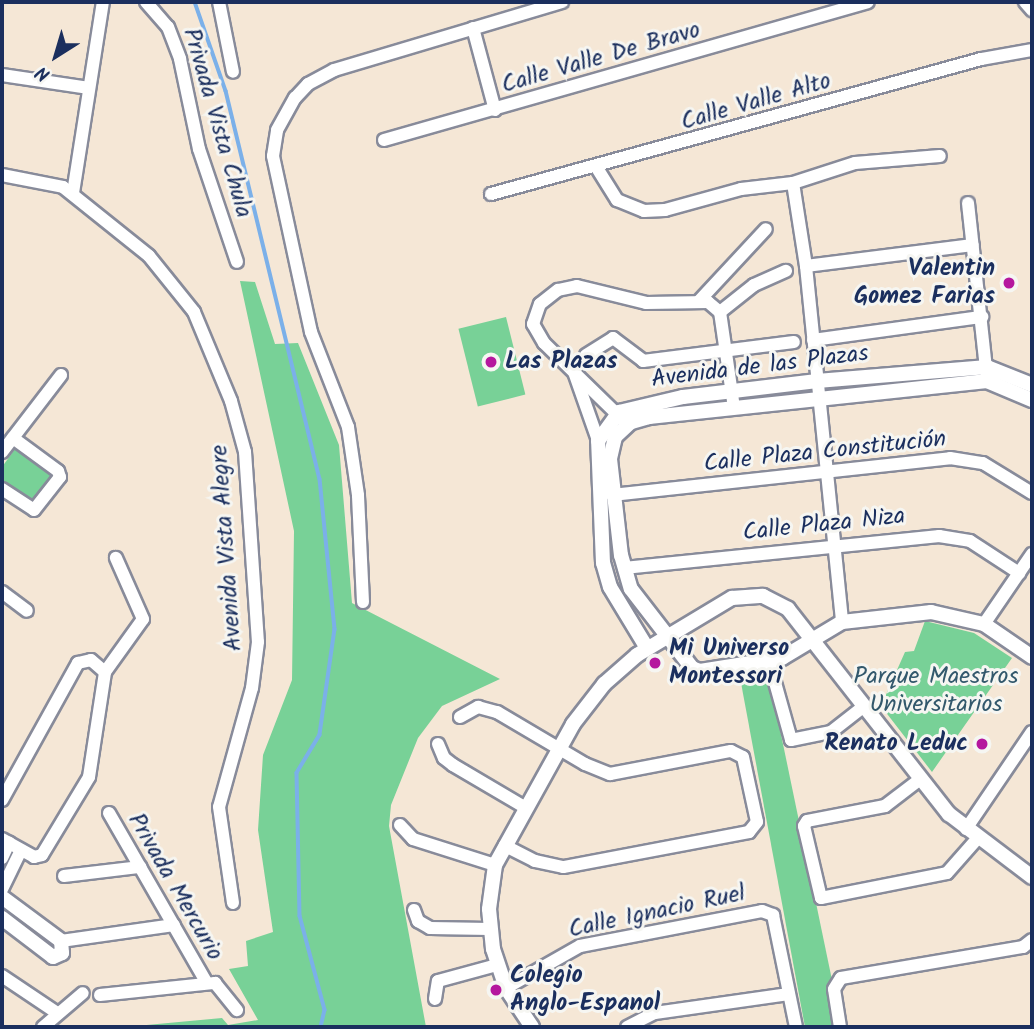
<!DOCTYPE html>
<meta charset="utf-8">
<style>
body{margin:0}
#map{position:relative;width:1034px;height:1029px;overflow:hidden;background:#f5e7d6;font-family:Kalam,sans-serif}
div>[style]{position:absolute}
[style*='--x']{left:calc(var(--x)*1px);top:calc(var(--y)*1px);width:calc(var(--w)*1px);rotate:calc(var(--a)*1deg)}
.green>*{inset:0;background:#78d197;transform-origin:0 0}
.stream>*{height:3.5px;margin:-1.75px;padding:0 1.75px;transform-origin:1.75px;border-radius:1.75px;background:#7bb0e9}
.roads{filter:drop-shadow(2px 0 #888b9a) drop-shadow(-2px 0 #888b9a) drop-shadow(0 2px #888b9a) drop-shadow(0 -2px #888b9a)}
.minor>*{height:12px;margin:-6px;padding:0 6px;transform-origin:6px;border-radius:6px;background:#fff}
.tertiary>*{height:14px;margin:-7px;padding:0 7px;transform-origin:7px;border-radius:7px;background:#fff}
.dots>*{width:19px;height:19px;translate:-50% -50%;box-sizing:border-box;border:4px solid #f6f6f2;border-radius:50%}
span{translate:-50% -50%;white-space:nowrap;text-align:center;line-height:1.15;-webkit-text-stroke:6px #f6f6f2;paint-order:stroke}
.street-label{font-size:24px;color:#1b2f5e}
.poi-label{font-size:24px;color:#1b2f5e;font-weight:700}
.right{translate:-100% -50%;text-align:right}
.left{translate:0 -50%;text-align:left}
.park-label{font-size:24px;color:#32586c}
.frame{position:absolute;inset:0;border:4px solid #1b2f5e;pointer-events:none}
.north{position:absolute;left:21px;top:21px;width:70px;height:70px;-webkit-text-stroke:5px #f6f6f2;paint-order:stroke;rotate:217deg;font-size:19px;font-weight:700;line-height:28px;text-align:center;color:#1b2f5e}
.north::after{content:'';display:block;margin:auto;width:24px;height:32px;background:#1b2f5e;clip-path:polygon(50% 0,100% 100%,50% 72%,0 100%)}
</style>
<div id="map">
<div class="green">
<div style="clip-path:polygon(240px 281px,255px 282px,275px 344px,298px 343px,339px 445px,352px 603px,500px 679px,442px 706px,418px 738px,391px 805px,389px 826px,426px 1027px,125px 1027px,222px 1018px,228px 1025px,258px 1020px,229px 969px,248px 966px,246px 941px,273px 932px,258px 830px,263px 755px,292px 680px,294px 531px)"></div>
<div style="left:506px;top:317px;width:80px;height:49px;rotate:76deg"></div>
<div style="clip-path:polygon(17px 446px,54px 473px,31px 503px,2px 482px,2px 467px)"></div>
<div style="clip-path:polygon(925px 621px,974px 633px,1012px 658px,932px 772px,881px 706px,905px 652px,914px 651px)"></div>
<div style="clip-path:polygon(767px 667px,832px 980px,838px 1027px,805px 1027px,739px 672px)"></div>
</div>
<div class="stream">
<div style="--x:195;--y:2;--w:94;--a:70.8"></div>
<div style="--x:226;--y:91;--w:399;--a:76.4"></div>
<div style="--x:320;--y:479;--w:151;--a:84.3"></div>
<div style="--x:335;--y:629;--w:107;--a:98.1"></div>
<div style="--x:320;--y:735;--w:44;--a:121.2"></div>
<div style="--x:297;--y:773;--w:143;--a:88.8"></div>
<div style="--x:300;--y:916;--w:97;--a:75.1"></div>
<div style="--x:325;--y:1010;--w:17;--a:103"></div>
</div>
<div class="roads">
<div class="minor">
<div style="--x:146;--y:2;--w:33;--a:49"></div>
<div style="--x:168;--y:27;--w:34;--a:69"></div>
<div style="--x:180;--y:59;--w:92;--a:78.1"></div>
<div style="--x:199;--y:149;--w:119;--a:71.4"></div>
<div style="--x:219;--y:2;--w:71;--a:78.7"></div>
<div style="--x:1025;--y:2;--w:11;--a:49"></div>
<div style="--x:473;--y:28;--w:85;--a:75"></div>
<div style="--x:2;--y:75;--w:88;--a:8.5"></div>
<div style="--x:384;--y:140;--w:503;--a:-15.91"></div>
<div style="--x:597;--y:168;--w:38;--a:58"></div>
<div style="--x:617;--y:200;--w:29;--a:22"></div>
<div style="--x:644;--y:211;--w:21;--a:-3"></div>
<div style="--x:665;--y:210;--w:79;--a:-15.4"></div>
<div style="--x:741;--y:189;--w:52;--a:-6.6"></div>
<div style="--x:793;--y:183;--w:65;--a:-17.9"></div>
<div style="--x:855;--y:163;--w:85;--a:-4.7"></div>
<div style="--x:2;--y:175;--w:62;--a:11.1"></div>
<div style="--x:63;--y:187;--w:110;--a:38.7"></div>
<div style="--x:149;--y:256;--w:72;--a:51.2"></div>
<div style="--x:194;--y:312;--w:96;--a:67.4"></div>
<div style="--x:231;--y:401;--w:53;--a:74.6"></div>
<div style="--x:245;--y:452;--w:190;--a:86.1"></div>
<div style="--x:258;--y:642;--w:46;--a:97.4"></div>
<div style="--x:252;--y:688;--w:123;--a:105.5"></div>
<div style="--x:219;--y:807;--w:97;--a:81.7"></div>
<div style="--x:793;--y:183;--w:84;--a:81.1"></div>
<div style="--x:806;--y:266;--w:358;--a:84.2"></div>
<div style="--x:73;--y:193;--w:193;--a:-81.1"></div>
<div style="--x:491;--y:194;--w:508;--a:-15.4"></div>
<div style="--x:981;--y:59;--w:52;--a:-10"></div>
<div style="--x:968;--y:203;--w:175;--a:83.8"></div>
<div style="--x:806;--y:266;--w:168;--a:-7.2"></div>
<div style="--x:699;--y:301;--w:98;--a:-47.1"></div>
<div style="--x:720;--y:312;--w:97;--a:81.7"></div>
<div style="--x:720;--y:312;--w:43;--a:-38.5"></div>
<div style="--x:754;--y:285;--w:35;--a:-24"></div>
<div style="--x:813;--y:340;--w:171;--a:-7.8"></div>
<div style="--x:586;--y:355;--w:32;--a:-32"></div>
<div style="--x:613;--y:338;--w:38;--a:37"></div>
<div style="--x:643;--y:361;--w:152;--a:-7.2"></div>
<div style="--x:574;--y:372;--w:72;--a:70.6"></div>
<div style="--x:623;--y:420;--w:110;--a:-135.7"></div>
<div style="--x:544;--y:343;--w:22;--a:-120"></div>
<div style="--x:533;--y:324;--w:21;--a:-71"></div>
<div style="--x:540;--y:304;--w:23;--a:-38"></div>
<div style="--x:558;--y:290;--w:19;--a:-12"></div>
<div style="--x:577;--y:286;--w:71;--a:13.8"></div>
<div style="--x:646;--y:303;--w:62;--a:-0.9"></div>
<div style="--x:708;--y:302;--w:16;--a:40"></div>
<div style="--x:2;--y:452;--w:97;--a:-52.5"></div>
<div style="--x:2;--y:489;--w:38;--a:33"></div>
<div style="--x:34;--y:510;--w:42;--a:-51.8"></div>
<div style="--x:60;--y:477;--w:6;--a:-108"></div>
<div style="--x:58;--y:471;--w:56;--a:-143.7"></div>
<div style="--x:612;--y:495;--w:340;--a:-6.2"></div>
<div style="--x:950;--y:458;--w:33;--a:9"></div>
<div style="--x:983;--y:463;--w:57;--a:31.5"></div>
<div style="--x:624;--y:568;--w:317;--a:-5.8"></div>
<div style="--x:939;--y:536;--w:31;--a:9"></div>
<div style="--x:970;--y:541;--w:59;--a:33.1"></div>
<div style="--x:2;--y:592;--w:31;--a:37"></div>
<div style="--x:363;--y:602;--w:107;--a:-92.7"></div>
<div style="--x:358;--y:495;--w:69;--a:-98.4"></div>
<div style="--x:348;--y:427;--w:102;--a:-111.3"></div>
<div style="--x:311;--y:332;--w:180;--a:-102.2"></div>
<div style="--x:273;--y:156;--w:26;--a:-81"></div>
<div style="--x:277;--y:130;--w:37;--a:-61"></div>
<div style="--x:295;--y:98;--w:19;--a:-47"></div>
<div style="--x:308;--y:84;--w:30;--a:-28"></div>
<div style="--x:334;--y:70;--w:238;--a:-16.6"></div>
<div style="--x:984;--y:624;--w:85;--a:-55.6"></div>
<div style="--x:769;--y:661;--w:82;--a:74.4"></div>
<div style="--x:791;--y:740;--w:41;--a:-11.3"></div>
<div style="--x:831;--y:732;--w:41;--a:-38"></div>
<div style="--x:460;--y:717;--w:21;--a:-29"></div>
<div style="--x:478;--y:707;--w:20;--a:15"></div>
<div style="--x:497;--y:712;--w:102;--a:30.6"></div>
<div style="--x:585;--y:764;--w:27;--a:22"></div>
<div style="--x:610;--y:774;--w:123;--a:-10.8"></div>
<div style="--x:731;--y:751;--w:13;--a:27"></div>
<div style="--x:743;--y:757;--w:66;--a:77.8"></div>
<div style="--x:757;--y:822;--w:13;--a:129"></div>
<div style="--x:749;--y:832;--w:189;--a:169.3"></div>
<div style="--x:563;--y:867;--w:29;--a:-168"></div>
<div style="--x:535;--y:861;--w:34;--a:-153"></div>
<div style="--x:438;--y:744;--w:15;--a:67"></div>
<div style="--x:444;--y:758;--w:11;--a:38"></div>
<div style="--x:453;--y:765;--w:85;--a:30.5"></div>
<div style="--x:919;--y:780;--w:43;--a:142.6"></div>
<div style="--x:885;--y:806;--w:79;--a:169.1"></div>
<div style="--x:807;--y:821;--w:6;--a:121"></div>
<div style="--x:804;--y:826;--w:74;--a:76.7"></div>
<div style="--x:821;--y:898;--w:128;--a:-11.2"></div>
<div style="--x:947;--y:873;--w:45;--a:-48.6"></div>
<div style="--x:2;--y:800;--w:157;--a:-61"></div>
<div style="--x:78;--y:663;--w:13;--a:-13"></div>
<div style="--x:91;--y:660;--w:18;--a:41"></div>
<div style="--x:109;--y:813;--w:195;--a:60.1"></div>
<div style="--x:400;--y:825;--w:19;--a:47"></div>
<div style="--x:413;--y:839;--w:86;--a:17.6"></div>
<div style="--x:966;--y:829;--w:117;--a:-55.8"></div>
<div style="--x:2;--y:839;--w:37;--a:29"></div>
<div style="--x:34;--y:857;--w:8;--a:-14"></div>
<div style="--x:42;--y:855;--w:91;--a:-58.9"></div>
<div style="--x:89;--y:777;--w:106;--a:-81.3"></div>
<div style="--x:105;--y:672;--w:65;--a:-54.4"></div>
<div style="--x:143;--y:619;--w:67;--a:-113.9"></div>
<div style="--x:2;--y:858;--w:17;--a:-65"></div>
<div style="--x:64;--y:876;--w:77;--a:-6.8"></div>
<div style="--x:2;--y:889;--w:43;--a:-64"></div>
<div style="--x:414;--y:910;--w:12;--a:70"></div>
<div style="--x:418;--y:921;--w:14;--a:30"></div>
<div style="--x:430;--y:928;--w:60;--a:1"></div>
<div style="--x:61;--y:941;--w:114;--a:-8.1"></div>
<div style="--x:2;--y:976;--w:66;--a:33.9"></div>
<div style="--x:506;--y:988;--w:85;--a:-29.6"></div>
<div style="--x:580;--y:946;--w:185;--a:-10.9"></div>
<div style="--x:762;--y:911;--w:12;--a:20"></div>
<div style="--x:773;--y:915;--w:114;--a:78.4"></div>
<div style="--x:100;--y:995;--w:116;--a:-6"></div>
<div style="--x:215;--y:983;--w:35;--a:51"></div>
<div style="--x:435;--y:999;--w:18;--a:-81"></div>
<div style="--x:438;--y:981;--w:61;--a:-15.2"></div>
<div style="--x:43;--y:1027;--w:52;--a:-40.4"></div>
<div style="--x:627;--y:1027;--w:31;--a:-27"></div>
<div style="--x:655;--y:1013;--w:135;--a:-8.1"></div>
<div style="--x:840;--y:1027;--w:38;--a:-99"></div>
<div style="--x:834;--y:989;--w:13;--a:-58"></div>
<div style="--x:841;--y:978;--w:185;--a:-9.7"></div>
<div style="--x:1023;--y:947;--w:11;--a:-38"></div>
</div>
<div class="tertiary">
<div style="--x:1032;--y:400;--w:49;--a:-157.1"></div>
<div style="--x:987;--y:381;--w:340;--a:173.9"></div>
<div style="--x:649;--y:417;--w:19;--a:164"></div>
<div style="--x:631;--y:422;--w:22;--a:137"></div>
<div style="--x:615;--y:437;--w:23;--a:103"></div>
<div style="--x:610;--y:459;--w:97;--a:83.5"></div>
<div style="--x:621;--y:555;--w:35;--a:74"></div>
<div style="--x:631;--y:589;--w:100;--a:52.3"></div>
<div style="--x:692;--y:668;--w:9;--a:21"></div>
<div style="--x:700;--y:671;--w:83;--a:-9"></div>
<div style="--x:782;--y:658;--w:70;--a:-31"></div>
<div style="--x:842;--y:622;--w:90;--a:-6.4"></div>
<div style="--x:931;--y:612;--w:54;--a:12.8"></div>
<div style="--x:984;--y:624;--w:58;--a:34.5"></div>
<div style="--x:647;--y:648;--w:71;--a:-121.2"></div>
<div style="--x:610;--y:587;--w:25;--a:-106"></div>
<div style="--x:603;--y:563;--w:122;--a:-92.3"></div>
<div style="--x:598;--y:441;--w:36;--a:-54"></div>
<div style="--x:619;--y:412;--w:66;--a:-13.2"></div>
<div style="--x:683;--y:397;--w:135;--a:-6.8"></div>
<div style="--x:817;--y:381;--w:171;--a:-4.7"></div>
<div style="--x:987;--y:367;--w:48;--a:21.8"></div>
<div style="--x:2;--y:897;--w:74;--a:36.7"></div>
<div style="--x:61;--y:941;--w:12;--a:85"></div>
<div style="--x:62;--y:953;--w:10;--a:156"></div>
<div style="--x:53;--y:957;--w:64;--a:-142.6"></div>
<div style="--x:532;--y:1027;--w:47;--a:-123.7"></div>
<div style="--x:506;--y:988;--w:41;--a:-108.4"></div>
<div style="--x:493;--y:949;--w:40;--a:-95.7"></div>
<div style="--x:489;--y:909;--w:44;--a:-82.2"></div>
<div style="--x:495;--y:865;--w:161;--a:-61"></div>
<div style="--x:573;--y:724;--w:51;--a:-52.2"></div>
<div style="--x:604;--y:684;--w:44;--a:-41.3"></div>
<div style="--x:637;--y:655;--w:111;--a:-31"></div>
<div style="--x:732;--y:598;--w:31;--a:-4"></div>
<div style="--x:763;--y:596;--w:28;--a:27"></div>
<div style="--x:788;--y:609;--w:261;--a:51.9"></div>
<div style="--x:949;--y:814;--w:104;--a:37.2"></div>
</div>
</div>
<div class="dots">
<div style="left:1009px;top:283px;background:#b5179e"></div>
<div style="left:491px;top:362px;background:#b5179e"></div>
<div style="left:655px;top:663px;background:#b5179e"></div>
<div style="left:982px;top:744px;background:#b5179e"></div>
<div style="left:496px;top:990px;background:#b5179e"></div>
</div>
<div class="street-label">
<span style="left:601px;top:58px;rotate:-16deg">Calle Valle De Bravo</span>
<span style="left:756px;top:102px;rotate:-16deg">Calle Valle Alto</span>
<span style="left:217px;top:123px;rotate:74deg">Privada Vista Chula</span>
<span style="left:760px;top:367px;rotate:-7deg">Avenida de las Plazas</span>
<span style="left:825px;top:452px;rotate:-6deg">Calle Plaza Constitución</span>
<span style="left:824px;top:525px;rotate:-6deg">Calle Plaza Niza</span>
<span style="left:227px;top:548px;rotate:-94deg">Avenida Vista Alegre</span>
<span style="left:175px;top:887px;rotate:60deg">Privada Mercurio</span>
<span style="left:657px;top:912px;rotate:-12deg">Calle Ignacio Ruel</span>
</div>
<div class="poi-label">
<span class="right" style="left:995px;top:283px">Valentin<br>Gomez Farias</span>
<span class="left" style="left:505px;top:362px">Las Plazas</span>
<span class="left" style="left:669px;top:663px">Mi Universo<br>Montessori</span>
<span class="right" style="left:968px;top:744px">Renato Leduc</span>
<span class="left" style="left:510px;top:990px">Colegio<br>Anglo-Espanol</span>
</div>
<div class="park-label">
<span style="left:936px;top:691px">Parque Maestros<br>Universitarios</span>
</div>
<div class="frame"></div>
<div class="north">N</div>
</div>
